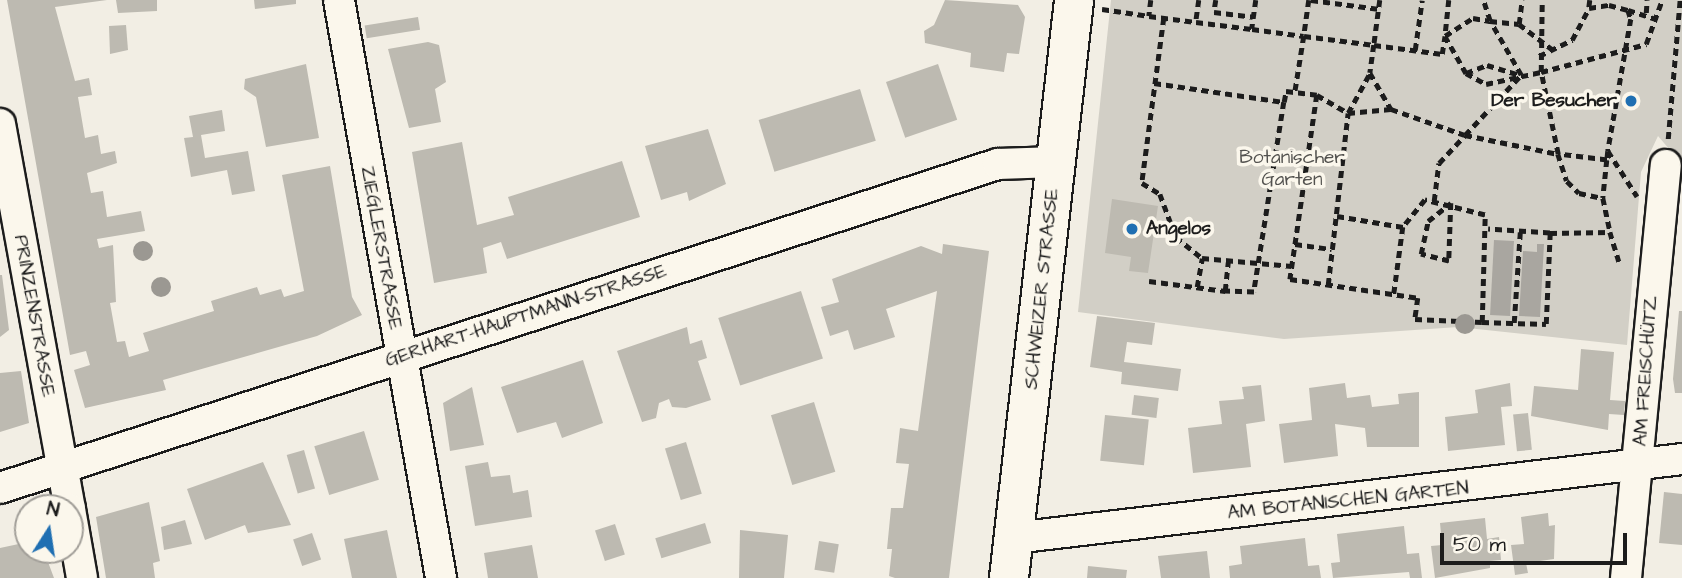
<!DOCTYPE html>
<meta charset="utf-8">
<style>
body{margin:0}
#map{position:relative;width:1682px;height:578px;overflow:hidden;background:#f2eee4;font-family:"Architects Daughter",sans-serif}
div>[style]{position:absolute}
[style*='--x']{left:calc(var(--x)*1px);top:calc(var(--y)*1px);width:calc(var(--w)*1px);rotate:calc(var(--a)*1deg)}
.green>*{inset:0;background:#d2cfc6}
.water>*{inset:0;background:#a9a6a0;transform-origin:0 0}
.building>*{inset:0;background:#bdbab1;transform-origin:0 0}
.path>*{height:4.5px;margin-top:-2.25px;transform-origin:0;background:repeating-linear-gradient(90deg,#1c1c1c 0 7px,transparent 0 12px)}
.roads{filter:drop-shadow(2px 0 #1c1c1c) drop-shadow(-2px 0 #1c1c1c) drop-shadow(0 2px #1c1c1c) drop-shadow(0 -2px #1c1c1c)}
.street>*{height:30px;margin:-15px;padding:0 15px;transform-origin:15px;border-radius:15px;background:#fbf7ec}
.secondary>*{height:38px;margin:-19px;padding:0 19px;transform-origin:19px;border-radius:19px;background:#fbf7ec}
.trees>*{width:20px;height:20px;margin:-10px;border-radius:50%;background:#9b9892}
.dots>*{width:19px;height:19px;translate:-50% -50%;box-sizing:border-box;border:4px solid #fbf7ec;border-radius:50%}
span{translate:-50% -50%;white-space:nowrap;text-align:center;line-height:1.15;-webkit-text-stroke:7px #fbf7ec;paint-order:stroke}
.poi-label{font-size:19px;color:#1c1c1c;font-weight:700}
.right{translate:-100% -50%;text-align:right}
.left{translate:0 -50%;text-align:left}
.park-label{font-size:19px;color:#53524f}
.street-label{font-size:19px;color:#1c1c1c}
.north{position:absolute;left:14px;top:494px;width:70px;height:70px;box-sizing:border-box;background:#fbf7ec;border:2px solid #a29f99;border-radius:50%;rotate:12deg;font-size:19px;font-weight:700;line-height:28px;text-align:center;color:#1c1c1c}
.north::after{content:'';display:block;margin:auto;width:24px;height:32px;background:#1f6fb2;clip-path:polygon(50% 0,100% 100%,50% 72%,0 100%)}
.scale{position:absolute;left:1440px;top:533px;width:187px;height:32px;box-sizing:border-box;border:4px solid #1c1c1c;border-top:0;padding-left:9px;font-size:21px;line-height:24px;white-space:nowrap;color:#1c1c1c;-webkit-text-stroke:5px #fbf7ec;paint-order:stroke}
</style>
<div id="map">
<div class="green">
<div style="clip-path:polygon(1111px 0,1682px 0,1682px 164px,1658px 136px,1641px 172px,1627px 345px,1458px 327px,1284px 339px,1078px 312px)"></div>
</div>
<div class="water">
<div style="left:1494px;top:240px;width:20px;height:75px;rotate:3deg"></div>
<div style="clip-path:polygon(1537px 244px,1544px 244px,1540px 317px,1519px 316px,1523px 251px,1537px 252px)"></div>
</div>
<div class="building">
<div style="clip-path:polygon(7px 0,107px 0,55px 7px,75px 81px,89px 78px,92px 95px,78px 97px,85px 138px,98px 135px,101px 154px,115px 151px,117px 163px,87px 173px,91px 193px,103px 191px,107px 217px,141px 211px,145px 231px,97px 239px,99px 248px,113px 245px,116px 302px,110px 303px,117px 342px,125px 341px,129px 357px,149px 351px,143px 333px,214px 311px,211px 301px,257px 287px,260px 295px,281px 289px,284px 297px,304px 291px,282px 175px,330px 166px,352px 297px,362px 315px,317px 336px,163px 380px,166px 390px,85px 408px,74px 370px,90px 365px,86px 351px,70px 355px)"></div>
<div style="clip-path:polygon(116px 0,157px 0,157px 11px,118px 13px)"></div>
<div style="clip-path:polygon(254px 0,296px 0,296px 4px,255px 9px)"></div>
<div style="clip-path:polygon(945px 0,1018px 5px,1025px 17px,1019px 54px,1007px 53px,1004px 72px,970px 67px,971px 53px,925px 43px,924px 31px,934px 25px)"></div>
<div style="left:418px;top:17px;width:13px;height:54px;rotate:81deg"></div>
<div style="clip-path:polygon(126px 25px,128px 50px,110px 54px,109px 26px)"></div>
<div style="clip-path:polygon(428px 42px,439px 45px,446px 82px,435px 89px,441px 122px,409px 128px,388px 49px)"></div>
<div style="clip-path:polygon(306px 64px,319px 138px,266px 147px,256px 97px,244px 89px,245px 79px)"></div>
<div style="left:938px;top:64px;width:59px;height:55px;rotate:71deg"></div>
<div style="left:860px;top:89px;width:54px;height:106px;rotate:73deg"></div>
<div style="clip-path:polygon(222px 110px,225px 131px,201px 135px,205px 158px,248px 151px,255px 191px,232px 195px,227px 170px,191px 177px,184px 138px,193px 137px,189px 116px)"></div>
<div style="clip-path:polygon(708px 129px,726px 184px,689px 201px,687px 192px,661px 200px,645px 146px)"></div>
<div style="clip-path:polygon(462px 142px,477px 225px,514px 215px,508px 197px,622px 161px,640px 217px,507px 259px,501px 242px,483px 248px,487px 273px,434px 283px,412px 152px)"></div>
<div style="clip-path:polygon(1112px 199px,1158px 206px,1148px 273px,1129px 271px,1131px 257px,1105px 253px)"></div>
<div style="clip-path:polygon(943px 244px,989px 251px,949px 578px,895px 578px,889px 576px,892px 549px,887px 549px,891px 508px,903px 508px,909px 464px,896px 463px,900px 428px,918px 431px,937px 291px,886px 309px,895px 337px,854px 350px,848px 330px,830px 336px,821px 307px,839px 302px,832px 279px,921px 246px,942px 254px)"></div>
<div style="clip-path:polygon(2px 275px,9px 330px,0 337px,0 275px)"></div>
<div style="left:801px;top:291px;width:71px;height:87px;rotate:72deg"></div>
<div style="clip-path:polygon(1679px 311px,1682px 311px,1682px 393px,1675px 393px,1673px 379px)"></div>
<div style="clip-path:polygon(1097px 316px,1155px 323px,1152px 345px,1127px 342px,1124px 362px,1181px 369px,1178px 391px,1121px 384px,1122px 372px,1090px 367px)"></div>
<div style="clip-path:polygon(687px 327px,690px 344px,702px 340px,707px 358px,698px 361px,711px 400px,686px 408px,672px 407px,669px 399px,659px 403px,656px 418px,642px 422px,617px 351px)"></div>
<div style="clip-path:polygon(1581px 349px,1614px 352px,1610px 400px,1625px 401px,1624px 415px,1609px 414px,1608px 430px,1531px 416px,1534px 386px,1578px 390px)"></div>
<div style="clip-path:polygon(583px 360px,603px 423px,562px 438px,556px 422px,517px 433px,501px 387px)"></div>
<div style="clip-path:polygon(21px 371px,29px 423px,0 432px,0 373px)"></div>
<div style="clip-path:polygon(1345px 383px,1347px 398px,1370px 395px,1372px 407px,1399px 404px,1398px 394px,1419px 392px,1419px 447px,1367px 447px,1365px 428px,1335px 424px,1338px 456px,1284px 463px,1279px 424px,1312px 420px,1309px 388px)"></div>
<div style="clip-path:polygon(1510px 383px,1512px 406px,1501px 407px,1505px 445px,1448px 451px,1445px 417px,1478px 413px,1475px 390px)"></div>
<div style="clip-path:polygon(1261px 385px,1265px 421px,1246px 424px,1251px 467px,1193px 473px,1188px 428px,1222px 424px,1219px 401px,1244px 399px,1242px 387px)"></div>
<div style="clip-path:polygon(472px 387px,484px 445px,450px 451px,443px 403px)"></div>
<div style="left:1134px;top:395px;width:25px;height:20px;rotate:7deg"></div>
<div style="left:814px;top:402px;width:73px;height:45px;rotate:73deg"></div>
<div style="left:1528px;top:413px;width:37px;height:15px;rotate:84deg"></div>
<div style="left:1105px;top:415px;width:44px;height:46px;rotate:6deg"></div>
<div style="left:364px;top:431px;width:51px;height:52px;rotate:73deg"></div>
<div style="left:686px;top:442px;width:54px;height:22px;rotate:73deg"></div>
<div style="left:304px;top:450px;width:40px;height:18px;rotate:74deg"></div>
<div style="clip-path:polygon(263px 462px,291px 525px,248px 533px,245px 525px,205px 540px,187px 489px)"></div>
<div style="clip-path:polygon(488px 462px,491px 477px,510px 475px,513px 493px,528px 490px,532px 517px,475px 526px,465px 466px)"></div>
<div style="clip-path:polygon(1664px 492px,1682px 494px,1682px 545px,1659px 543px)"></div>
<div style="clip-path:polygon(149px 502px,160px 561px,153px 563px,155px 578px,106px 578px,96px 517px)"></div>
<div style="clip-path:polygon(1548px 513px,1549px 526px,1555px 525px,1554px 559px,1526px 563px,1528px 573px,1515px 575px,1511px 545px,1524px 544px,1521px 517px)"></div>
<div style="clip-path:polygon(1485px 518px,1487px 539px,1499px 537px,1501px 560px,1490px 561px,1490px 568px,1435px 578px,1431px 546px,1442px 545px,1440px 523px)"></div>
<div style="clip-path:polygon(185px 520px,192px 544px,164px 550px,161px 527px)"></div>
<div style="left:705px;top:523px;width:21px;height:52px;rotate:73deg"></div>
<div style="left:615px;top:524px;width:32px;height:21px;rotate:72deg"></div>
<div style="clip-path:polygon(1404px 526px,1407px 554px,1419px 553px,1422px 578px,1410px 578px,1409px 572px,1333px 578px,1331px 563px,1340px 562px,1337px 534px)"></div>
<div style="clip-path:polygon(387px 530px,397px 578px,352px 578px,344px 539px)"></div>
<div style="clip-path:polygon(740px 530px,788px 535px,784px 578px,739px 578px)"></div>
<div style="left:312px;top:533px;width:28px;height:20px;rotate:71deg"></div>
<div style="clip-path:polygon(1305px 538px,1308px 566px,1319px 565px,1321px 578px,1230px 578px,1229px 566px,1242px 564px,1240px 546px)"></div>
<div style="left:819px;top:541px;width:20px;height:29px;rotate:9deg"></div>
<div style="clip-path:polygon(28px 542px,28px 550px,45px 554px,54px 578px,0 578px,0 548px)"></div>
<div style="clip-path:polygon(532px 545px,538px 578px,488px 578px,484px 553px)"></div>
<div style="clip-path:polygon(1207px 551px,1210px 578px,1161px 578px,1158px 556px)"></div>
<div style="clip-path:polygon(1088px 566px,1127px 570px,1126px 578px,1087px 578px)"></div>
</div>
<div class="path">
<div style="--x:1151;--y:0;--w:16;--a:97"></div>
<div style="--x:1149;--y:16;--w:47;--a:7.3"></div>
<div style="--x:1199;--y:0;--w:22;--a:98"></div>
<div style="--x:1196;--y:22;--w:56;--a:7.1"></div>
<div style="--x:1216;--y:0;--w:12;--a:99"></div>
<div style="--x:1214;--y:12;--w:39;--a:7"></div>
<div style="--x:1256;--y:0;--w:29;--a:98"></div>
<div style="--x:1252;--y:29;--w:52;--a:7.7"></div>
<div style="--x:1304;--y:36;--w:57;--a:99.1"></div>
<div style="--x:1309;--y:0;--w:36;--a:98"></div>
<div style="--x:1304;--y:36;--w:71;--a:7.3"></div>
<div style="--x:1374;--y:45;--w:28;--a:98"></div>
<div style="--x:1370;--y:73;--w:42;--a:59.7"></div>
<div style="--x:1391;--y:109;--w:78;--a:19.4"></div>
<div style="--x:1465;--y:135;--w:82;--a:-47"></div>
<div style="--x:1311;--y:0;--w:69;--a:7.5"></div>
<div style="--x:1380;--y:0;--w:45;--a:97.6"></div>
<div style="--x:1374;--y:45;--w:69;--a:7.5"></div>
<div style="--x:1442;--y:54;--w:18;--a:-81"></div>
<div style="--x:1445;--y:36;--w:33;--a:-33"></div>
<div style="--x:1473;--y:18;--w:17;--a:10"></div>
<div style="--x:1490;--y:21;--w:22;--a:-108"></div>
<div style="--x:1449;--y:0;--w:36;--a:96"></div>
<div style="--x:1445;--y:36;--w:43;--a:60.4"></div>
<div style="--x:1466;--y:73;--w:23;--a:29"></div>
<div style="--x:1486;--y:84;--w:56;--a:-12.3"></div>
<div style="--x:1541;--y:72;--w:72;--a:-89.2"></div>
<div style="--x:1590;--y:0;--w:8;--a:97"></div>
<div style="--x:1589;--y:8;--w:20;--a:-9"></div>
<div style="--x:1609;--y:5;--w:20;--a:15"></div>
<div style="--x:1628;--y:10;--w:9;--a:72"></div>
<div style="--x:1631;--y:19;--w:134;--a:99.9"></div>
<div style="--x:1608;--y:151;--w:54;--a:57.2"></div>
<div style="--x:1102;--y:9;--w:48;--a:8.5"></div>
<div style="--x:1628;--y:10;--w:33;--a:18"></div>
<div style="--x:1646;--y:13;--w:13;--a:-86"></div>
<div style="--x:1164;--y:18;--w:166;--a:97.6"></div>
<div style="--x:1142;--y:183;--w:21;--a:31"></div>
<div style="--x:1160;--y:194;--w:46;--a:69.6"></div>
<div style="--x:1176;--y:237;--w:33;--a:39"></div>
<div style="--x:1202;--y:258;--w:90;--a:5.1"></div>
<div style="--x:1519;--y:24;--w:24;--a:-83"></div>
<div style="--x:1415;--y:50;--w:50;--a:-82"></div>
<div style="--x:1539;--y:56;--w:37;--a:-26"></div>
<div style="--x:1572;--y:40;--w:36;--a:-62"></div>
<div style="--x:1466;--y:73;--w:22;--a:-21"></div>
<div style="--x:1487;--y:65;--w:34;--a:17"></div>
<div style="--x:1521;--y:75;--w:62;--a:-119.9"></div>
<div style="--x:1490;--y:21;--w:29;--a:6"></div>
<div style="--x:1519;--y:24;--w:43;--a:37.4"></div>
<div style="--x:1154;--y:83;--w:131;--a:8.3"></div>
<div style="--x:1284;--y:102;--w:192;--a:99"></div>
<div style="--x:1254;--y:292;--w:29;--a:-178"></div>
<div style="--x:1225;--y:291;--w:29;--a:-84"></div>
<div style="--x:1317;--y:95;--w:36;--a:30"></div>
<div style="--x:1348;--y:113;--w:43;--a:-5.3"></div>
<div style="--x:1284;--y:102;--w:11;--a:-80"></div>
<div style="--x:1286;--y:91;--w:31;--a:7"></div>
<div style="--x:1317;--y:95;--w:186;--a:98.3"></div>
<div style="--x:1290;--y:279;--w:129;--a:8.4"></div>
<div style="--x:1418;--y:298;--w:21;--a:98"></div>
<div style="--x:1415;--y:319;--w:67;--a:2.6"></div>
<div style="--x:1482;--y:322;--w:107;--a:-88.4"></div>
<div style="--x:1485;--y:215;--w:62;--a:-166"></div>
<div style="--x:1425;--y:200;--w:35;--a:129"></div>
<div style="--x:1403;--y:227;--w:68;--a:97.7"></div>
<div style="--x:1668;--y:139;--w:140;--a:-85.1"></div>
<div style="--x:1608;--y:151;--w:9;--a:96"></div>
<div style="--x:1607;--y:160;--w:49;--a:-173"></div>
<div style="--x:1558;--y:154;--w:84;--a:-101.7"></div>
<div style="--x:1541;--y:72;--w:109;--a:-14.9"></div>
<div style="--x:1646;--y:44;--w:47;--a:-70"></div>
<div style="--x:1607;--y:160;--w:38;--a:96"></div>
<div style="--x:1603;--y:198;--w:35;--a:78"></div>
<div style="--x:1434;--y:201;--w:38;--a:-83"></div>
<div style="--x:1439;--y:163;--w:38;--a:-47"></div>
<div style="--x:1465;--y:135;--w:95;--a:11.5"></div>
<div style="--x:1558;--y:154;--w:28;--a:72"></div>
<div style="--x:1567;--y:181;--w:17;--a:45"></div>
<div style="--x:1579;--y:193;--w:25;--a:12"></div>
<div style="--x:1451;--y:203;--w:58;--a:92"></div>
<div style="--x:1449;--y:261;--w:29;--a:-166"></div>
<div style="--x:1421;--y:254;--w:34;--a:-78"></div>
<div style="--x:1428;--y:221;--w:29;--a:-38"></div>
<div style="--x:1337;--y:216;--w:67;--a:9.5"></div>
<div style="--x:1550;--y:233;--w:60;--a:-1"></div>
<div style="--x:1610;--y:232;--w:31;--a:73"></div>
<div style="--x:1295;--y:244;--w:37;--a:8"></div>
<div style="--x:1149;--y:281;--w:77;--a:7.5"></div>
<div style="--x:1328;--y:285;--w:173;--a:-83.4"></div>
<div style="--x:1348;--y:113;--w:46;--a:-61.2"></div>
<div style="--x:1197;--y:287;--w:29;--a:-80"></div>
<div style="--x:1482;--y:322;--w:64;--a:1.8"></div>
<div style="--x:1546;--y:324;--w:91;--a:-87.5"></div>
<div style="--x:1550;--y:233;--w:62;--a:-176.3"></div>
<div style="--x:1514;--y:323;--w:91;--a:-86.2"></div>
</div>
<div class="roads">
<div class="street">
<div style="--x:339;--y:0;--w:587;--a:79.99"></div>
<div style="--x:0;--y:124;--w:390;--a:79.7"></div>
<div style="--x:0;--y:488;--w:1049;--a:-17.99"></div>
<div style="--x:998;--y:164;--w:58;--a:-2"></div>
<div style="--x:70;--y:509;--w:70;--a:80.1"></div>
<div style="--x:1014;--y:538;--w:673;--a:-6.74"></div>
<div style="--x:1626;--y:578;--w:415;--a:-84.5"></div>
</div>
<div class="secondary">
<div style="--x:1009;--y:578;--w:582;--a:-83.58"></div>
</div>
</div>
<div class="trees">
<div style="left:143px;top:251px"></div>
<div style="left:161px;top:287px"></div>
<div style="left:1465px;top:324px"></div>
</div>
<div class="dots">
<div style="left:1631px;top:101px;background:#1f6fb2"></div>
<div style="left:1132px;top:229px;background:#1f6fb2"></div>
</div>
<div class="poi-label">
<span class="right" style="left:1617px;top:101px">Der Besucher</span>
<span class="left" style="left:1146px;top:229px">Angelos</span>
</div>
<div class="park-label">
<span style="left:1292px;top:169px">Botanischer<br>Garten</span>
</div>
<div class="street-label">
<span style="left:381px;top:248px;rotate:80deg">ZIEGLERSTRASSE</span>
<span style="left:1042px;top:289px;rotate:-84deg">SCHWEIZER STRASSE</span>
<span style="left:34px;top:316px;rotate:80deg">PRINZENSTRASSE</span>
<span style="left:526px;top:316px;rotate:-18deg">GERHART-HAUPTMANN-STRASSE</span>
<span style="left:1646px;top:371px;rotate:-86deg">AM FREISCHÜTZ</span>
<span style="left:1348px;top:501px;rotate:-6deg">AM BOTANISCHEN GARTEN</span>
</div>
<div class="north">N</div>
<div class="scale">50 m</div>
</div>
